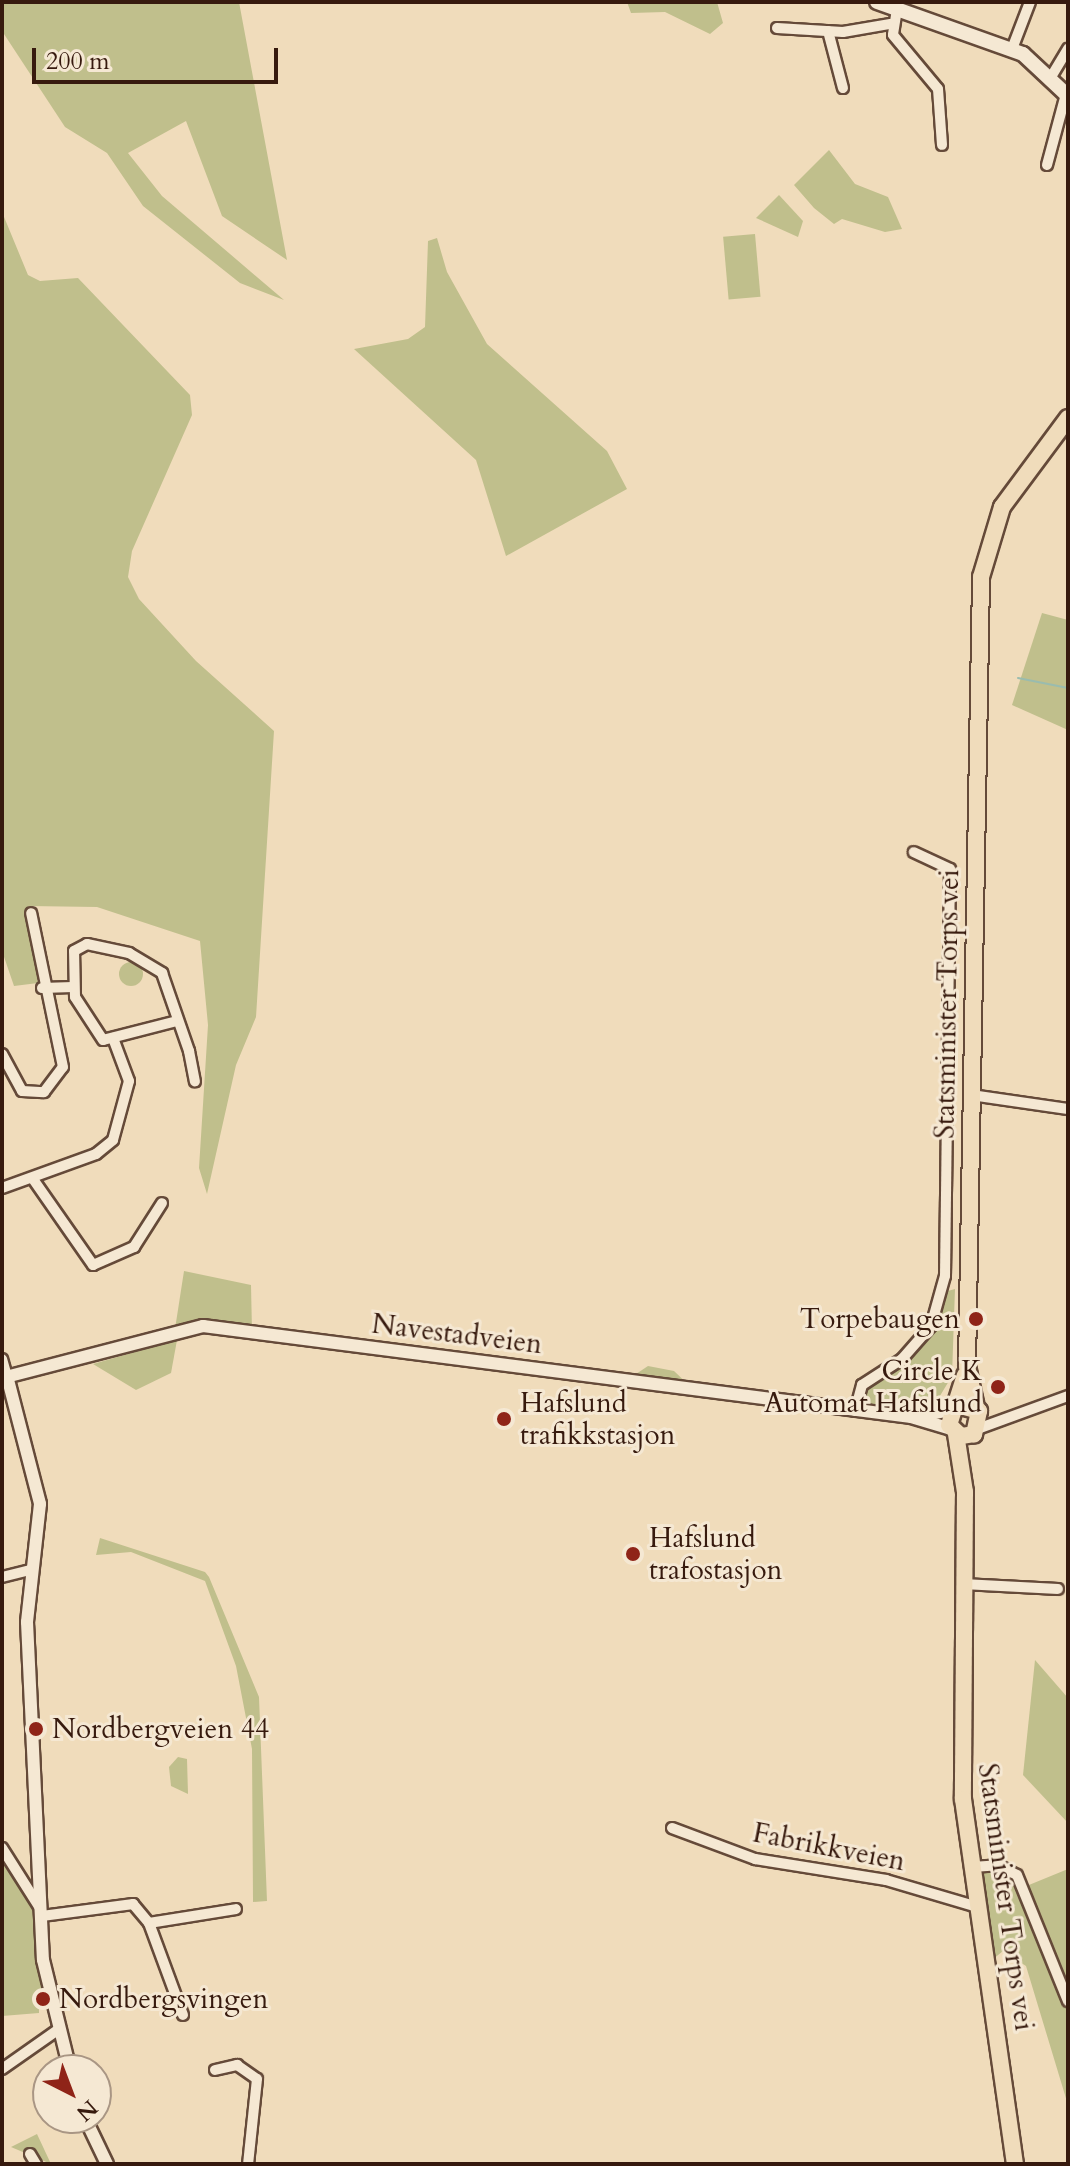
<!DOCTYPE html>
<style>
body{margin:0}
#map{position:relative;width:1070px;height:2166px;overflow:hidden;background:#f0dcbb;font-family:Cardo,serif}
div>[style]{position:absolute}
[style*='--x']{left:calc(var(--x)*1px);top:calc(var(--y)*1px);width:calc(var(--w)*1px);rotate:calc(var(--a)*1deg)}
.green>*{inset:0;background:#c0bf8c;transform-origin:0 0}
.round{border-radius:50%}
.stream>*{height:2px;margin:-1px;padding:0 1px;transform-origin:1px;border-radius:1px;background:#9abcae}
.roads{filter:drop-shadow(2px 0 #654a39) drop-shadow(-2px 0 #654a39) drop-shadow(0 2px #654a39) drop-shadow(0 -2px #654a39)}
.minor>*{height:10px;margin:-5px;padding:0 5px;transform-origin:5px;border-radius:5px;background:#f5e8d3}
.tertiary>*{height:12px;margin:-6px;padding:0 6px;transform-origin:6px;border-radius:6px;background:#f5e8d3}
.secondary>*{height:14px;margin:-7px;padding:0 7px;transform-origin:7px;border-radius:7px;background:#f5e8d3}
.trunk>*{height:16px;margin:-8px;padding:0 8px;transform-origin:8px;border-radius:8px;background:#f0dcbb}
.dots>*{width:22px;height:22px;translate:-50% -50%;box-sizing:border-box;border:4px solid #f5e8d3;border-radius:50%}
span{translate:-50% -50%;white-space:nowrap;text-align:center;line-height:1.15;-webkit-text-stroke:6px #f5e8d3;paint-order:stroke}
.street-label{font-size:28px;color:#371a0e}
.poi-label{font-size:28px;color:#371a0e}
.right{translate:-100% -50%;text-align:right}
.left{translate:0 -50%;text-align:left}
.frame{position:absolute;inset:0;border:4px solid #371a0e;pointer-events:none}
.north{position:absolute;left:32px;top:2054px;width:80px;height:80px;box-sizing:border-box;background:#f5e8d3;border:2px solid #a99684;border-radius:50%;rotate:138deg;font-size:22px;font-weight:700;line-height:32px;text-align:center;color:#371a0e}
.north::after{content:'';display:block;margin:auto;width:28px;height:36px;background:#8f2418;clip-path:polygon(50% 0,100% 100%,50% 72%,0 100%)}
.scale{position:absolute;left:32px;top:48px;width:246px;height:36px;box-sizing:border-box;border:4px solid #371a0e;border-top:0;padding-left:10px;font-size:24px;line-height:28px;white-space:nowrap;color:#371a0e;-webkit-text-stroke:6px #f5e8d3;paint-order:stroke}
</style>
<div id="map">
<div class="green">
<div style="clip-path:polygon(2px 2px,239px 2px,287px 260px,222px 216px,186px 121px,128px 153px,162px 196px,284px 300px,240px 283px,143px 206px,107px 153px,65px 127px,2px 31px)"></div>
<div style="clip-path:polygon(627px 2px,717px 2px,723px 23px,710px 34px,665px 12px,631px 13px)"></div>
<div style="clip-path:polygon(829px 150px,855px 184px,888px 197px,902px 229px,885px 232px,842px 219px,834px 224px,814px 208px,794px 185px)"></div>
<div style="clip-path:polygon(779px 195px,803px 221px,798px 237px,756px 218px)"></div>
<div style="clip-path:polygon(2px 212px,28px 275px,40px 281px,78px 278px,190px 395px,192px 415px,132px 551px,128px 577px,139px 599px,196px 661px,274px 731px,256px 1017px,236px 1065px,207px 1194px,199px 1168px,208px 1025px,200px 941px,97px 907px,28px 906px,38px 983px,14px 986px,2px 951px)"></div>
<div style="left:755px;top:234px;width:63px;height:32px;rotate:85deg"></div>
<div style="clip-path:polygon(437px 238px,447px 272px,487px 344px,607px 451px,627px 489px,506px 556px,476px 460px,354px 349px,408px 339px,425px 327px,428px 241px)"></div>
<div style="clip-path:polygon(1042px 613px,1068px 620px,1068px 730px,1012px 705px)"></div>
<div class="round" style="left:119px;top:962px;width:24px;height:24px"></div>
<div style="clip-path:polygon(184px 1271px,251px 1285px,252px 1332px,175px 1329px)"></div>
<div style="clip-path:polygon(955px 1289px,952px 1376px,932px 1409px,855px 1411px,862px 1385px,920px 1341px,944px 1292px)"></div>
<div style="clip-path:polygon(177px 1340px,171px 1373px,136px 1390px,93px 1364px)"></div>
<div style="clip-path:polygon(648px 1366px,674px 1371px,693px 1389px,627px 1380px)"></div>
<div style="clip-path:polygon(100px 1538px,205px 1572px,209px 1577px,259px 1697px,267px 1901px,253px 1902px,252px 1749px,236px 1666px,205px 1581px,131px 1552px,96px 1555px)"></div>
<div style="clip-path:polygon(1035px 1660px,1068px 1698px,1068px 1823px,1023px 1775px)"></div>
<div style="clip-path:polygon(178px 1757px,187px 1759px,188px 1794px,171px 1786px,169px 1767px)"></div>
<div style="clip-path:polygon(2px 1850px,41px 1909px,48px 1994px,39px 1997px,39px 2013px,2px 2016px)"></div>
<div style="clip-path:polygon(998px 1865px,1024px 1887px,1068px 1869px,1068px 2105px,1026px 1966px,1003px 1951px,987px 1964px,972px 1868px)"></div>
<div style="clip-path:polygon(37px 2134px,51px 2164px,11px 2147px)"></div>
</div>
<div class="stream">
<div style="--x:1018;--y:678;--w:51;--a:11.3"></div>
</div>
<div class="roads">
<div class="minor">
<div style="--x:897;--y:9;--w:26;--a:99"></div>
<div style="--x:893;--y:35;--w:70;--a:50.2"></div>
<div style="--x:938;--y:89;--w:56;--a:85.9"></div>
<div style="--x:777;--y:28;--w:66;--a:3.5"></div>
<div style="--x:843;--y:32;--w:48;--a:-9.7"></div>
<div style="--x:828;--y:31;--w:59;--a:75.3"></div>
<div style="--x:1012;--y:49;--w:50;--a:-69"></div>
<div style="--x:1051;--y:77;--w:33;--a:-59"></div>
<div style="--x:1047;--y:165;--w:73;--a:-75"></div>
<div style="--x:42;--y:988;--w:31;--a:-2"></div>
<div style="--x:177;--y:1021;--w:76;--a:165.6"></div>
<div style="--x:103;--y:1040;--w:51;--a:-123.1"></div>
<div style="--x:75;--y:997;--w:46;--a:-91.2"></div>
<div style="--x:74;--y:951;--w:15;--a:-28"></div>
<div style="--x:87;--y:944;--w:43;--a:12.1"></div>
<div style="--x:129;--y:953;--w:39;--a:31"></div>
<div style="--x:162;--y:973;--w:83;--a:70.9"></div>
<div style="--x:189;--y:1051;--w:31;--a:79"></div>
<div style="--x:2;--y:1054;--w:42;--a:61.6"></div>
<div style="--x:22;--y:1091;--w:22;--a:3"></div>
<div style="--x:44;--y:1092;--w:31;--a:-53"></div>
<div style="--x:63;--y:1067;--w:157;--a:-101.7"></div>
<div style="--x:971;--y:1095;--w:98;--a:8.2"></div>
<div style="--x:33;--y:1179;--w:105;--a:55.1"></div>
<div style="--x:93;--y:1265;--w:45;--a:-23.7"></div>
<div style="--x:134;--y:1247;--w:52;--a:-57.5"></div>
<div style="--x:2;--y:1188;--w:100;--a:-19.9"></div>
<div style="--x:96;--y:1154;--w:22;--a:-39"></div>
<div style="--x:113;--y:1140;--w:61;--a:-74.8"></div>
<div style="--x:129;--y:1081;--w:46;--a:-110.4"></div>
<div style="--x:2;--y:1359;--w:18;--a:74"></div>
<div style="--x:855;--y:1411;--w:27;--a:-75"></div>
<div style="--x:862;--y:1385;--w:48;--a:-33"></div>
<div style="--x:902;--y:1359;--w:44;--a:-48.7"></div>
<div style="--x:931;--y:1326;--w:52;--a:-74.4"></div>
<div style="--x:945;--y:1276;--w:407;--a:-89.3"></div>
<div style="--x:950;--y:869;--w:40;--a:-155"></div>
<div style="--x:980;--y:1428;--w:94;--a:-20"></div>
<div style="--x:2;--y:1577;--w:32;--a:-14"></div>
<div style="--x:963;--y:1584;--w:95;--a:3"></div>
<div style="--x:672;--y:1828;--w:89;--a:20.5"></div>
<div style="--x:755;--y:1859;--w:133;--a:9.1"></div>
<div style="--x:886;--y:1880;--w:96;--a:16.4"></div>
<div style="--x:2;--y:1848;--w:71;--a:57.7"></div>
<div style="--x:972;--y:1867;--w:26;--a:-4"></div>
<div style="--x:998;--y:1865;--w:21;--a:28"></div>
<div style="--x:1017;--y:1875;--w:136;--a:68"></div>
<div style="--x:42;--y:1916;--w:92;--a:-7.5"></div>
<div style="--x:133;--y:1904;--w:25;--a:50"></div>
<div style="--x:149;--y:1923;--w:98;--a:69.7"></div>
<div style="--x:149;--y:1923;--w:88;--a:-9.1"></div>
<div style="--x:2;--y:2069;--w:66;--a:-35.1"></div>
<div style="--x:215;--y:2070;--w:23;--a:-13"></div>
<div style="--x:237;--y:2065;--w:24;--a:35"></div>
<div style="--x:257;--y:2079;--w:85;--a:96"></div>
<div style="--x:30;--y:2154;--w:12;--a:59"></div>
</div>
<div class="tertiary">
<div style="--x:7;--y:1376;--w:132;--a:75.5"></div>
<div style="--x:40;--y:1504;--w:119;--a:96.3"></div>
<div style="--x:27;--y:1622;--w:338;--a:87.3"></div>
<div style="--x:43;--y:1960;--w:113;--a:76.2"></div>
<div style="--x:2;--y:1378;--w:208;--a:-14.5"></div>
<div style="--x:203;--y:1326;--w:714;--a:7.32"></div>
<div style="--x:911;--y:1417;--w:42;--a:16.7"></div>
<div style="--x:914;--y:1417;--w:38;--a:-11"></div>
<div style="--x:85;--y:2118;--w:51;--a:64.4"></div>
</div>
<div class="secondary">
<div style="--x:877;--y:2;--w:155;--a:19.6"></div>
<div style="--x:1023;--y:54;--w:62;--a:43"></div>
</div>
<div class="trunk">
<div style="--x:957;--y:1405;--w:23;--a:15"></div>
<div style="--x:979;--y:1411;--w:24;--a:102"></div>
<div style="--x:974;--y:1434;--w:13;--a:171"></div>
<div style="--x:961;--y:1436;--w:16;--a:-137"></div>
<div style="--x:949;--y:1425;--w:52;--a:-72.3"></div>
<div style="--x:976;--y:1407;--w:42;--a:-102.4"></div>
<div style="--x:967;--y:1366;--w:789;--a:-88.98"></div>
<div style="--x:981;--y:577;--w:73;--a:-73.3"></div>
<div style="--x:1002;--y:507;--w:111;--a:-53.4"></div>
<div style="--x:956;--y:1434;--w:59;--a:81.2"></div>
<div style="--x:965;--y:1492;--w:307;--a:90.4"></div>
<div style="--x:963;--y:1799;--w:369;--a:81.9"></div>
</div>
</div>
<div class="dots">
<div style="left:976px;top:1319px;background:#8f2418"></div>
<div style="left:998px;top:1387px;background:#8f2418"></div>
<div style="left:504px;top:1419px;background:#8f2418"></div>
<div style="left:633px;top:1554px;background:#8f2418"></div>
<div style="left:36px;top:1729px;background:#8f2418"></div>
<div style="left:43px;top:1999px;background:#8f2418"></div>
</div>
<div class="street-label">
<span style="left:947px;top:1004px;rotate:-89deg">Statsminister Torps vei</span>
<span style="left:457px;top:1334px;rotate:7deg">Navestadveien</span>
<span style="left:829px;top:1847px;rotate:11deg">Fabrikkveien</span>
<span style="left:1006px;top:1897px;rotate:82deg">Statsminister Torps vei</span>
</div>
<div class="poi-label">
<span class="right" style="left:960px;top:1319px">Torpebaugen</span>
<span class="right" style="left:982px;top:1387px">Circle K<br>Automat Hafslund</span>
<span class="left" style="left:520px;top:1419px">Hafslund<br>trafikkstasjon</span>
<span class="left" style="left:649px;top:1554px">Hafslund<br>trafostasjon</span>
<span class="left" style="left:52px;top:1729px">Nordbergveien 44</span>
<span class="left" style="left:59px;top:1999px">Nordbergsvingen</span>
</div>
<div class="frame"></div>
<div class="north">N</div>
<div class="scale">200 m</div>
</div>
